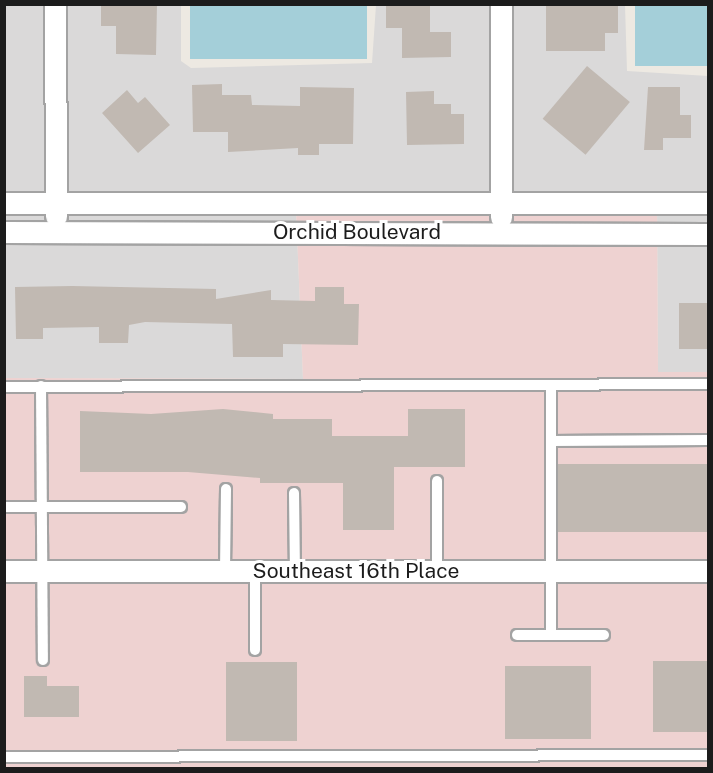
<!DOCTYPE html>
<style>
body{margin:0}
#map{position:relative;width:713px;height:773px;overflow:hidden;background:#ede9e2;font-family:"Public Sans",sans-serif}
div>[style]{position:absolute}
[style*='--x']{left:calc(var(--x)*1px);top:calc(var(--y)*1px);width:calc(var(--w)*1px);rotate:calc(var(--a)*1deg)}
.residential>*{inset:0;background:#dad9d9}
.commercial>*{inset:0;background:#eed2d1}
.water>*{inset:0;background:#a4cfd9;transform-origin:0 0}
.building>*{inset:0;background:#c1b9b2;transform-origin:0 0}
.roads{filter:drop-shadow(2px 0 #a3a3a3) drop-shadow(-2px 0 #a3a3a3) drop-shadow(0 2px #a3a3a3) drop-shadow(0 -2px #a3a3a3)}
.service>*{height:10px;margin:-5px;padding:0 5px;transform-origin:5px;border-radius:5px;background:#fff}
.minor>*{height:21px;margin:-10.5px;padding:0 10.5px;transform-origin:10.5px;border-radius:10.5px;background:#fff}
span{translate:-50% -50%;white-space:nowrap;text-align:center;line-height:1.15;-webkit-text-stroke:6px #fff;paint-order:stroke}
.street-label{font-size:21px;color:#1c1c1c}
.frame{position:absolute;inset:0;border:6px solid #1c1c1c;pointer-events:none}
</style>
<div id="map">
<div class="residential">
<div style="clip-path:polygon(5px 5px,181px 5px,181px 61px,191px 68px,372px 63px,376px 5px,625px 5px,627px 71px,708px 76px,708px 372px,658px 372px,657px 197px,296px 209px,303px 379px,5px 378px)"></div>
</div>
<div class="commercial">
<div style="clip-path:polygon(657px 197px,658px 372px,708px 372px,708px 768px,5px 768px,5px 378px,303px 379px,296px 209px)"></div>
</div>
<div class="water">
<div style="left:190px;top:5px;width:177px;height:54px"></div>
<div style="left:635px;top:5px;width:73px;height:61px"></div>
</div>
<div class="building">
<div style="clip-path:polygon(101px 4px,157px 4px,156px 55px,116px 54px,116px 26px,101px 26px)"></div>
<div style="clip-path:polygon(386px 4px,430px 4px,430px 32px,451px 32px,451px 57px,402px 58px,402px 28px,386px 28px)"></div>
<div style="clip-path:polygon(546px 4px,618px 4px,618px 33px,605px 33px,605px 51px,546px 51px)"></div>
<div style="left:587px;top:66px;width:56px;height:69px;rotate:40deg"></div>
<div style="clip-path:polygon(222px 84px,222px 95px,251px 95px,252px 105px,300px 106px,300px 87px,354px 88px,353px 144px,319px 144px,319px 155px,298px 155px,298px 148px,228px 152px,228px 132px,193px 132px,192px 85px)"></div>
<div style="clip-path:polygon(648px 87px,680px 87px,680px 115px,691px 115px,691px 138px,663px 138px,663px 150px,644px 150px)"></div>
<div style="clip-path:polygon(127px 90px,138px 103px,145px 97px,170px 125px,138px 153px,102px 113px)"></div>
<div style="clip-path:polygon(434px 91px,434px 104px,451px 104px,451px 114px,464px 114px,464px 144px,407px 145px,406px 92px)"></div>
<div style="clip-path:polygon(72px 286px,216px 289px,216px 299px,271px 290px,271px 300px,315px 301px,315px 287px,344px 287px,344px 304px,359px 304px,358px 345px,283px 344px,283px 357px,233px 357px,232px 324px,145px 322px,129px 325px,128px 343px,99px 343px,99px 327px,43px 328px,43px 339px,16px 339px,15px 287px)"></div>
<div style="left:708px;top:303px;width:46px;height:29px;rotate:90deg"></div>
<div style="clip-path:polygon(223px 409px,273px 414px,273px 419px,332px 419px,332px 436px,408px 436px,408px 409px,465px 409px,465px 467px,394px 467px,394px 530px,343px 530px,343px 483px,260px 483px,260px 478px,188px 472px,80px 472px,80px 411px,151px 414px)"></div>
<div style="left:558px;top:464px;width:150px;height:68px"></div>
<div style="left:653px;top:661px;width:55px;height:71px"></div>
<div style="left:226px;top:662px;width:71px;height:79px"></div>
<div style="left:505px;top:666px;width:86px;height:73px"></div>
<div style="clip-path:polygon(24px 676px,47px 676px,47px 686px,79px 686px,79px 717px,24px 717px)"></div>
</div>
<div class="roads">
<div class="service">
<div style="--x:551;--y:385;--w:56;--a:90"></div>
<div style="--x:551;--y:441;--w:157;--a:-0.4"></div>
<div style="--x:41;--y:386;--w:274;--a:89.6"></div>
<div style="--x:4;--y:387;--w:704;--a:-0.24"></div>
<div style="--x:551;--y:441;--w:194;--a:90"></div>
<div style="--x:437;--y:481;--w:90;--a:90"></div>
<div style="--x:294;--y:493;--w:78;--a:89.3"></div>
<div style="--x:4;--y:507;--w:177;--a:0"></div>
<div style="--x:225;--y:571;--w:82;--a:-89.3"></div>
<div style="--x:255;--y:571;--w:79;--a:90"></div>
<div style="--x:517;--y:635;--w:87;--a:0"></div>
<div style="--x:4;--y:757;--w:704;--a:-0.16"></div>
</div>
<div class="minor">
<div style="--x:55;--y:4;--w:212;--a:89.7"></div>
<div style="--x:501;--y:4;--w:213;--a:90"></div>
<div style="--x:4;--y:203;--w:704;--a:0"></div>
<div style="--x:4;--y:232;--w:704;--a:0.16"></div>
<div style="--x:4;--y:571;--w:704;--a:0"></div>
</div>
</div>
<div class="street-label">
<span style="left:357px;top:232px">Orchid Boulevard</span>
<span style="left:356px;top:571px">Southeast 16th Place</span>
</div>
<div class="frame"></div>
</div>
